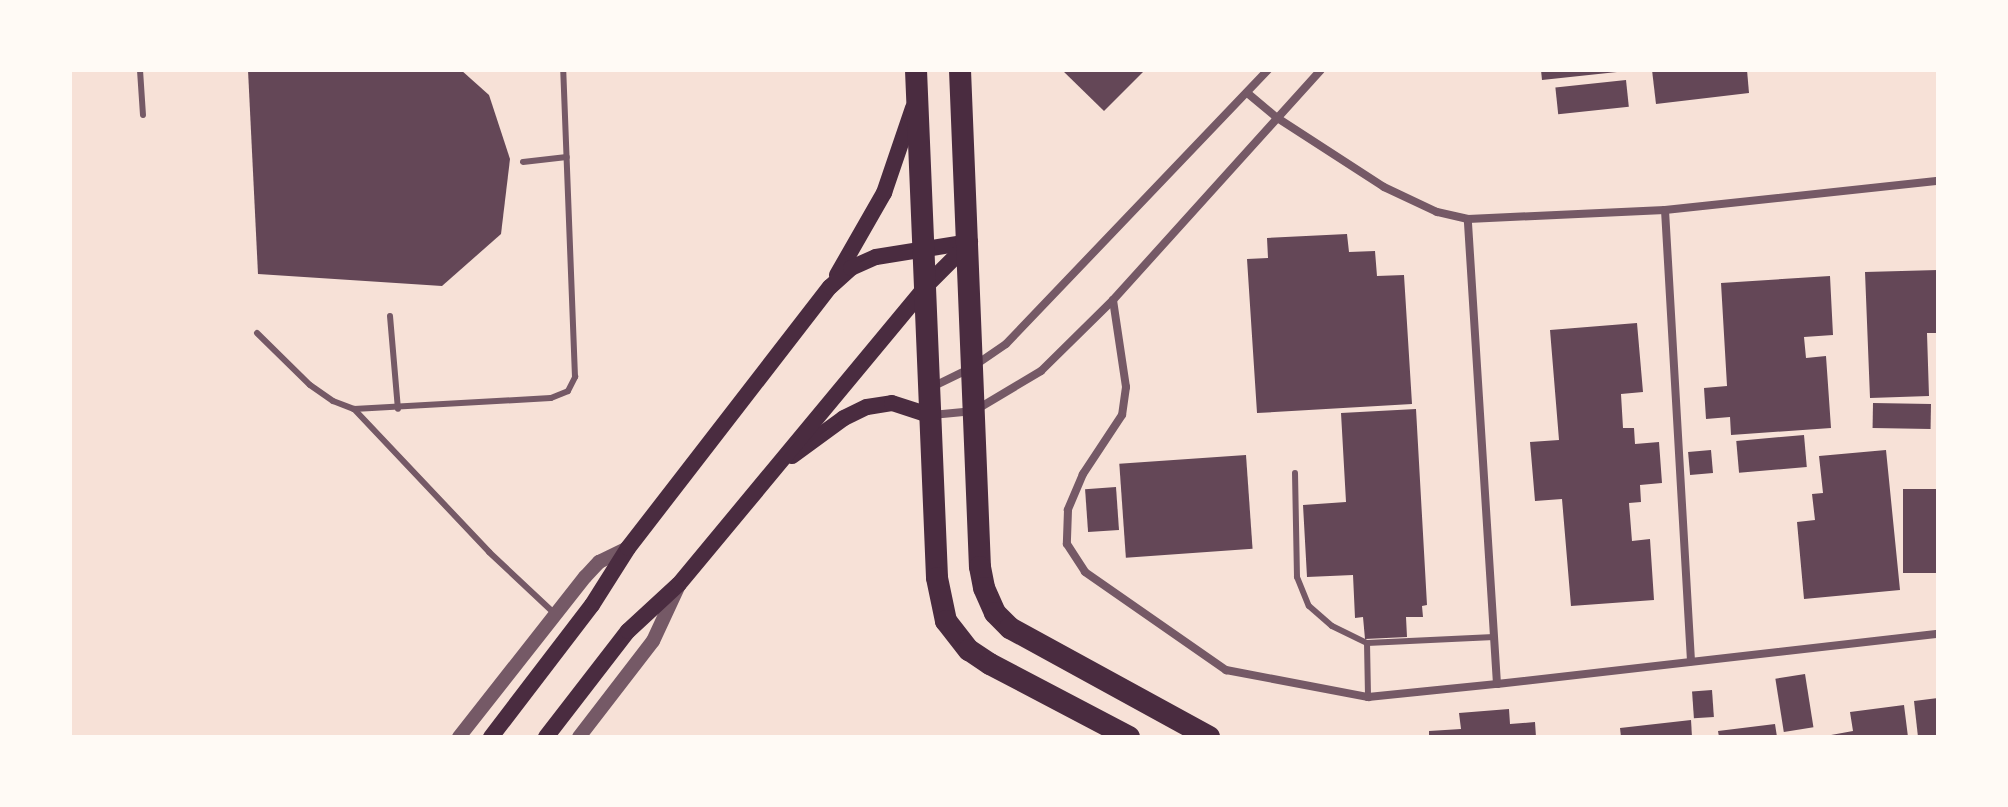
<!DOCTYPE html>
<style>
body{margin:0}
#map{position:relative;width:2008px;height:807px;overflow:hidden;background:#f7e1d7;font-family:"IBM Plex Sans",sans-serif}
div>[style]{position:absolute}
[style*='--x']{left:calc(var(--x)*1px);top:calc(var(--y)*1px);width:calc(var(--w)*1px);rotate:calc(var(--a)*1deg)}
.building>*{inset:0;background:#644757;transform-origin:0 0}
.service>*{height:6px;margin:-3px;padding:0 3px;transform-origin:3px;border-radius:3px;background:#755966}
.minor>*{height:8px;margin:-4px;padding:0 4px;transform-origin:4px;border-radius:4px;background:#755966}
.tertiary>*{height:14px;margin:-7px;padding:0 7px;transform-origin:7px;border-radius:7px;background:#755966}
.secondary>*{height:16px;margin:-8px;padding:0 8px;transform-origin:8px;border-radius:8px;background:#4a2c40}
.trunk>*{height:22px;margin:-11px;padding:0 11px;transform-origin:11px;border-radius:11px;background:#4a2c40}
span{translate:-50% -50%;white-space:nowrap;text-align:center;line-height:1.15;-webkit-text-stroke:8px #fffaf5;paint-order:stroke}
.frame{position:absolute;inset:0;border:72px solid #fffaf5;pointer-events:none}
</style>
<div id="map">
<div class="building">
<div style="clip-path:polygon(248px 70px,461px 70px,489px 95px,510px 159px,501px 234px,442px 286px,258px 274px)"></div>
<div style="clip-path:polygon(1062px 70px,1145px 70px,1104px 111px)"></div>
<div style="clip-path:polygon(1541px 70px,1617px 70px,1617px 72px,1542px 80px)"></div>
<div style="clip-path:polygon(1652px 70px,1747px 70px,1749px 93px,1656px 104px)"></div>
<div style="left:1626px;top:80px;width:27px;height:71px;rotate:84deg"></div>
<div style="clip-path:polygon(1347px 234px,1349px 252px,1375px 251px,1377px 276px,1404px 275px,1412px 404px,1257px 413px,1247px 259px,1268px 258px,1267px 238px)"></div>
<div style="clip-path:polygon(1938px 270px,1938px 333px,1927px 333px,1929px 396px,1870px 398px,1865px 272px)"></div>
<div style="clip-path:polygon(1830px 276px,1833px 335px,1804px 337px,1806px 358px,1826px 356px,1831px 428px,1731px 435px,1730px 417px,1706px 419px,1704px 388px,1727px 386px,1721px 283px)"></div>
<div style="clip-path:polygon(1637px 323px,1643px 392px,1621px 394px,1623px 428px,1634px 428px,1635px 444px,1659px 442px,1662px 483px,1640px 485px,1641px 502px,1629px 503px,1632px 541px,1650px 539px,1654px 600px,1571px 606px,1562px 499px,1535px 501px,1530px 442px,1559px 440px,1550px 330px)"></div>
<div style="left:1873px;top:403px;width:58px;height:25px;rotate:1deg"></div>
<div style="clip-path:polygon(1416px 409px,1427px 605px,1422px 606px,1423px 617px,1406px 617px,1407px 637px,1365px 639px,1363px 617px,1355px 618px,1353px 575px,1307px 577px,1303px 505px,1346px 502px,1341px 413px)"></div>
<div style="left:1804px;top:435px;width:32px;height:68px;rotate:85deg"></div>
<div style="left:1711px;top:450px;width:23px;height:23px;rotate:85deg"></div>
<div style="clip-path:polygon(1886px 450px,1900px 590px,1804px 599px,1797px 522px,1815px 520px,1812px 494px,1823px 493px,1819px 456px)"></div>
<div style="left:1246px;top:455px;width:94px;height:127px;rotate:86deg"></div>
<div style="left:1116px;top:487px;width:43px;height:31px;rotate:86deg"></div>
<div style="left:1938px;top:489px;width:84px;height:35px;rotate:90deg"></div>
<div style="left:1805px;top:674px;width:54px;height:30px;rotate:81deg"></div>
<div style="left:1712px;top:690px;width:27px;height:20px;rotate:86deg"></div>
<div style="clip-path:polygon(1938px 698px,1938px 737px,1918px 737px,1914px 701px)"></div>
<div style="clip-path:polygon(1904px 705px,1908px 737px,1820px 737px,1853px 731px,1850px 712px)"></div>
<div style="clip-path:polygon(1509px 709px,1510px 724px,1535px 722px,1536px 737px,1429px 737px,1429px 731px,1461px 729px,1459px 713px)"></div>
<div style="clip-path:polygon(1691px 720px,1692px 737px,1621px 737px,1620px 728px)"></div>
<div style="clip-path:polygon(1775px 724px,1777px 737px,1719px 737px,1718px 731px)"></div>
</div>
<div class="service">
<div style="--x:140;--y:70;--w:45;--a:86.2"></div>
<div style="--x:523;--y:162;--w:44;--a:-6.5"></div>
<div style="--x:390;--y:316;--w:93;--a:85.1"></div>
<div style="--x:257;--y:333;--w:74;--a:44.5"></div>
<div style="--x:310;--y:385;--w:28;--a:35"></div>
<div style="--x:333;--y:401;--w:22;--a:21"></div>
<div style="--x:354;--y:409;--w:197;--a:-3.2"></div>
<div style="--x:551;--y:398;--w:18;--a:-22"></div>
<div style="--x:568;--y:391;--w:16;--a:-63"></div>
<div style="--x:575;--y:377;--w:307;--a:-92.2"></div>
<div style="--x:354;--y:409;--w:197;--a:46.6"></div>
<div style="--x:489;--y:552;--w:91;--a:43.2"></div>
<div style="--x:1295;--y:473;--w:104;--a:88.9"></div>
<div style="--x:1297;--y:577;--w:31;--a:68"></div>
<div style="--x:1309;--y:606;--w:30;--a:41"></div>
<div style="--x:1332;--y:626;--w:39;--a:26"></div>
<div style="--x:1367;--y:643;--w:127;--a:-2.7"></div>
<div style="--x:1367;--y:643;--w:54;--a:88.9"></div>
</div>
<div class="minor">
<div style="--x:1665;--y:210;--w:452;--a:86.7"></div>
<div style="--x:1468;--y:219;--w:197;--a:-2.6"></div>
<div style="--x:1665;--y:210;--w:275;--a:-6.1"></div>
<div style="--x:1113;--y:300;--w:88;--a:81.5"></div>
<div style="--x:1126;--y:387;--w:28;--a:98"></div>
<div style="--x:1122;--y:415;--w:71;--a:123.5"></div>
<div style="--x:1083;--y:474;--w:39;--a:113"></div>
<div style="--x:1068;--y:510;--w:34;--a:92"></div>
<div style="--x:1067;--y:544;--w:33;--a:57"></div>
<div style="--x:1085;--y:572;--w:172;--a:34.8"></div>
<div style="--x:1226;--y:670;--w:145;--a:10.8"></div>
<div style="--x:1368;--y:697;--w:130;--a:-5.8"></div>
<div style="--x:1497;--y:684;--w:466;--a:-93.6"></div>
<div style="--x:1468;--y:219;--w:32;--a:-167"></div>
<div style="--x:1437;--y:212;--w:59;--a:-154.7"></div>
<div style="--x:1384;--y:187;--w:129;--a:-147.1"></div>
<div style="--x:1276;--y:117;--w:38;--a:-140"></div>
<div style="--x:930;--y:388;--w:46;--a:-26"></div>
<div style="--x:971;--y:368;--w:42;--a:-34.4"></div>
<div style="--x:1006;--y:344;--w:379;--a:-46.3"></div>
<div style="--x:932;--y:415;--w:42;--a:-5.4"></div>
<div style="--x:974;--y:411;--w:78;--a:-30.8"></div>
<div style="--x:1041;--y:371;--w:101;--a:-44.6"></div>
<div style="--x:1113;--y:300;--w:310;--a:-47.9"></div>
<div style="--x:1497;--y:684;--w:444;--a:-6.5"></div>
</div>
<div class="tertiary">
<div style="--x:459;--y:737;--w:204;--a:-51.8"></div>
<div style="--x:585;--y:577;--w:21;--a:-47"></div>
<div style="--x:599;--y:562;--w:32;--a:-26"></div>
<div style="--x:579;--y:737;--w:121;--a:-52.4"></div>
<div style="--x:653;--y:641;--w:62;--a:-65.1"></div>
</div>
<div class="secondary">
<div style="--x:837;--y:275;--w:95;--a:-60.2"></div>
<div style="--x:884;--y:193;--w:90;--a:-71.2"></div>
<div style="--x:792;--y:456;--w:64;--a:-36.2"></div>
<div style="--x:844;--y:418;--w:25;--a:-26"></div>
<div style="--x:867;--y:407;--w:25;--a:-9"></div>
<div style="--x:892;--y:403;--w:40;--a:18"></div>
<div style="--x:491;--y:737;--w:166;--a:-52.6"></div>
<div style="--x:592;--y:605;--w:67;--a:-57.7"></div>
<div style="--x:628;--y:548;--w:330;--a:-52.3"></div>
<div style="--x:830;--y:287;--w:28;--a:-42"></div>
<div style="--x:851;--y:268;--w:27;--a:-24"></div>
<div style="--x:876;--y:257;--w:95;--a:-9.1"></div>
<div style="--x:546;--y:737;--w:134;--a:-52.3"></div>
<div style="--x:628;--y:631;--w:69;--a:-42.7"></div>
<div style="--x:679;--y:584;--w:388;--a:-50.3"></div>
<div style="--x:927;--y:285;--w:61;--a:-45"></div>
</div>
<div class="trunk">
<div style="--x:916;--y:70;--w:508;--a:87.63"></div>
<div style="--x:937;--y:578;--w:44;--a:78.2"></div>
<div style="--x:946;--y:621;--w:37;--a:52"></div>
<div style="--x:969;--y:650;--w:25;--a:34"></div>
<div style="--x:990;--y:664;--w:157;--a:27.7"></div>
<div style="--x:960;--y:70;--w:497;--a:87.7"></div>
<div style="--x:980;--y:567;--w:21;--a:79"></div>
<div style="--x:984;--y:588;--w:27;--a:66"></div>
<div style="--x:995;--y:613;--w:21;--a:45"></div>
<div style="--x:1010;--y:628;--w:227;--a:28.7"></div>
</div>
<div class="frame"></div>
</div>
